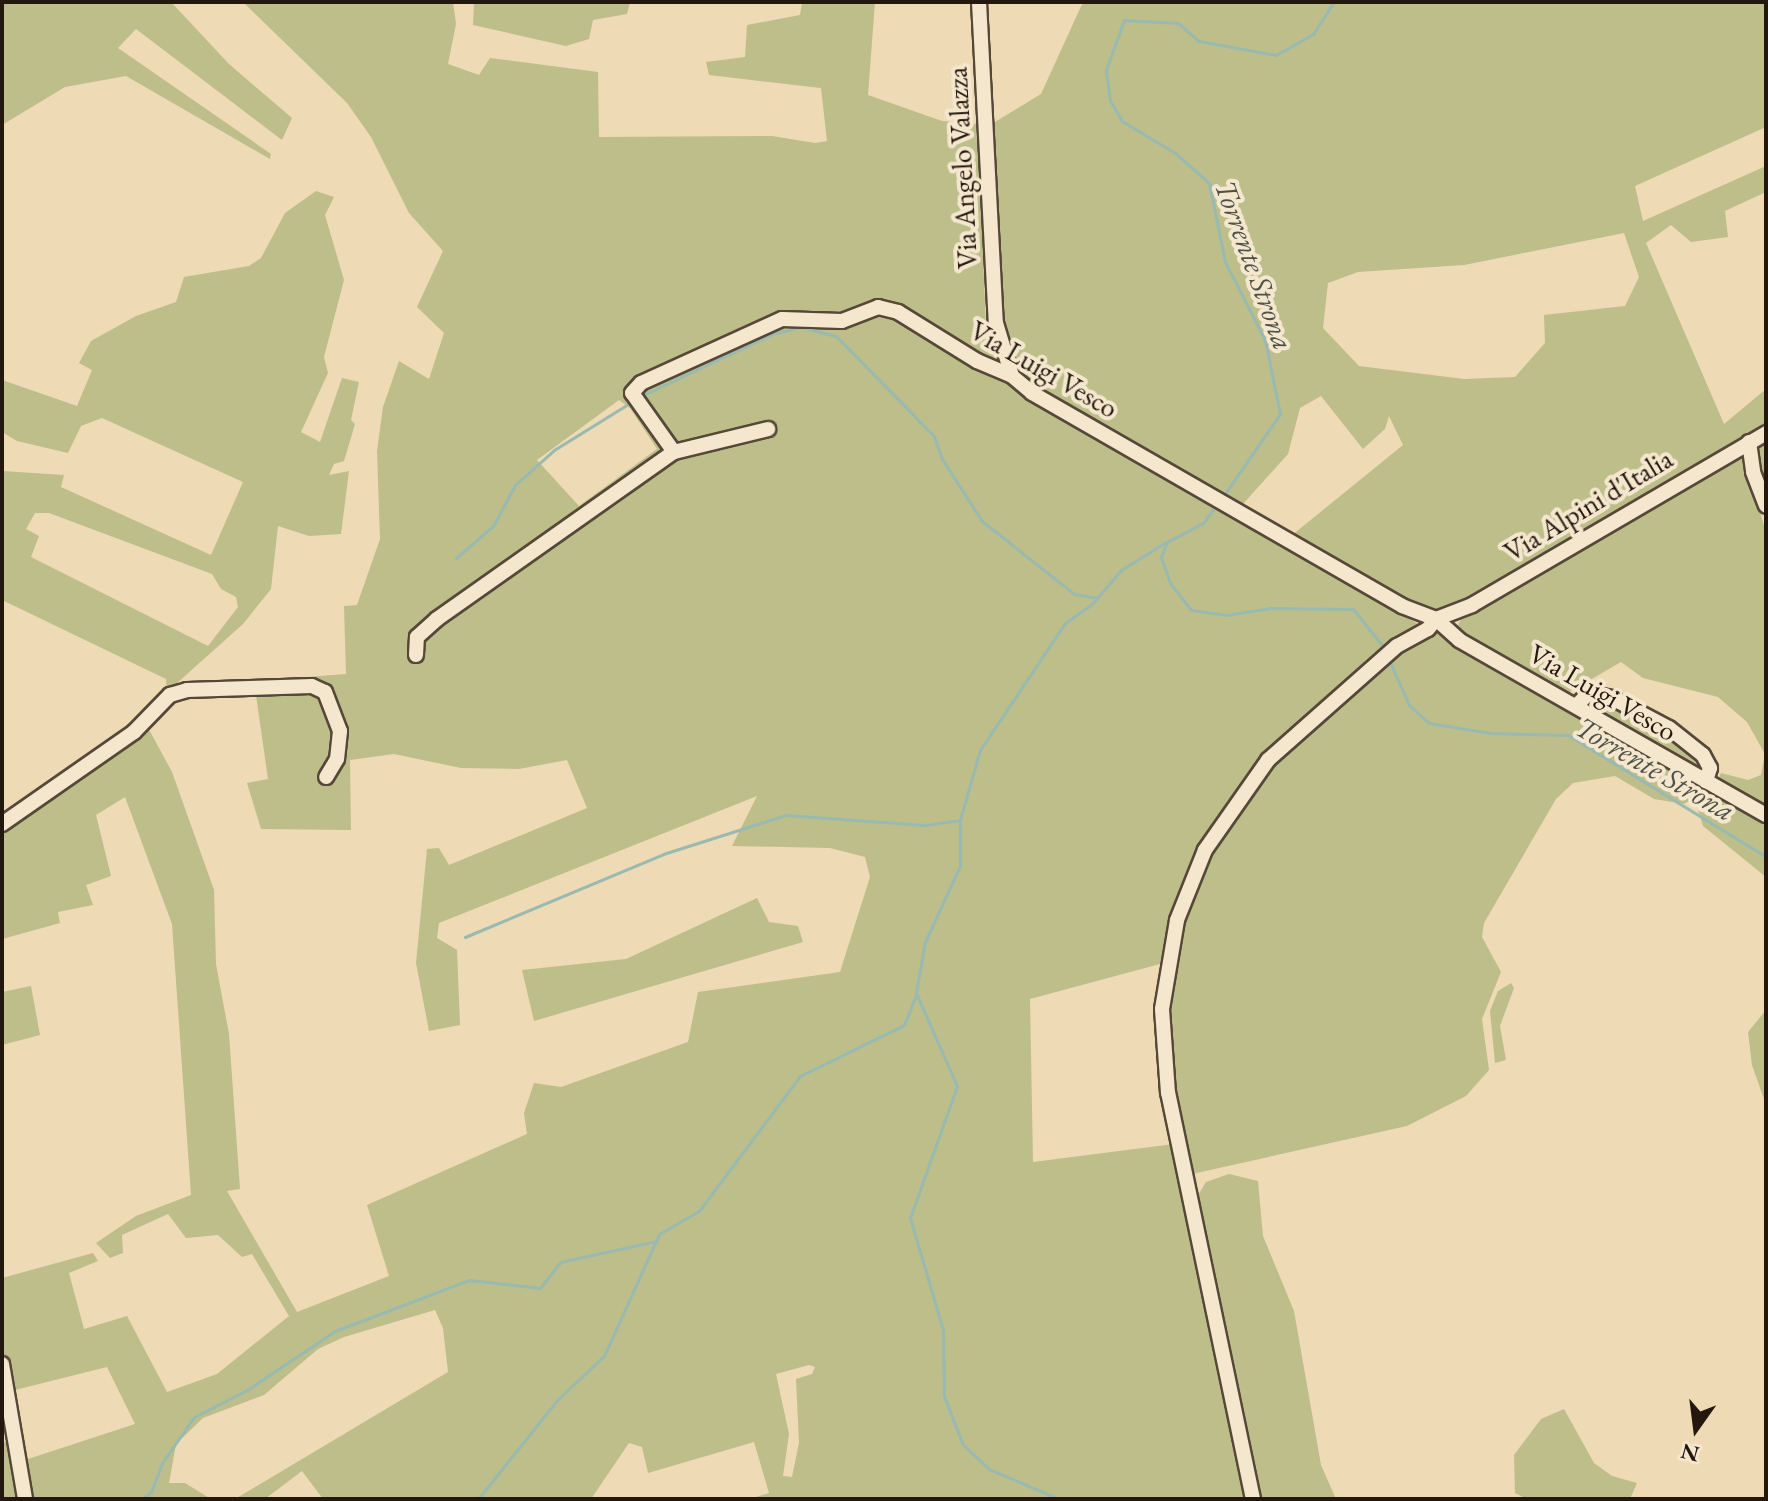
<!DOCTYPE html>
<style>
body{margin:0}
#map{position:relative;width:1768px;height:1501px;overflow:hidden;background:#eedab4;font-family:"EB Garamond",serif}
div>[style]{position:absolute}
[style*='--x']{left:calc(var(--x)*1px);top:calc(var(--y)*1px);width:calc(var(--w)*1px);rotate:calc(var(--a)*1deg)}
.green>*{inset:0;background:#bdbe8a}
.stream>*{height:3px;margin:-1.5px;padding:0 1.5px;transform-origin:1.5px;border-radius:1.5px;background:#99bab0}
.roads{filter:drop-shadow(2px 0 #564838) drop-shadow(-2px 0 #564838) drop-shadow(0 2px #564838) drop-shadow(0 -2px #564838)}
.minor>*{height:14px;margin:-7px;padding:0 7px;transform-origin:7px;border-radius:7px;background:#f4e7ce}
span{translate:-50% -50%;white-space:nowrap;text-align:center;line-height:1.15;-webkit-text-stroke:8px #f4e7ce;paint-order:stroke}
.street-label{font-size:28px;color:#24180e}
.water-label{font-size:30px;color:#4d5147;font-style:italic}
.frame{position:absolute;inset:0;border:4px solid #24180e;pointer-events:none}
.north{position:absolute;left:1656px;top:1389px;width:80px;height:80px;-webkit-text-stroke:6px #f4e7ce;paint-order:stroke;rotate:194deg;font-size:22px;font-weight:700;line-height:32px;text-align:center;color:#24180e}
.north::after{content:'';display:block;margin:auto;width:28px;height:36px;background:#24180e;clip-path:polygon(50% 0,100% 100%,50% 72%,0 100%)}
</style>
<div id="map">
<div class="green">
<div style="clip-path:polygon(2px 2px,171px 2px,229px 64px,292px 118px,282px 140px,136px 29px,118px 48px,271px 154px,270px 159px,126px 76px,65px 87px,2px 125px)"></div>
<div style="clip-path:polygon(evenodd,243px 2px,453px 2px,456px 24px,448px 64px,479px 75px,490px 58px,598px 72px,599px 137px,772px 136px,815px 143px,827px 141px,821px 88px,709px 75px,706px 62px,745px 57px,747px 25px,800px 15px,802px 2px,875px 2px,868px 95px,942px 121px,978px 124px,986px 330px,996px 364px,933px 329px,907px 307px,881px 302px,836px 318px,814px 315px,763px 332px,787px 325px,828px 330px,879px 312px,889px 315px,1418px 624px,1374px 653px,1266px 751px,1192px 858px,1170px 917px,1160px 964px,1030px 999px,1033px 1162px,1174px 1144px,1247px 1499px,750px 1499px,769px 1493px,754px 1442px,648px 1473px,642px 1447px,629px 1443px,591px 1499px,323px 1499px,302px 1471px,265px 1499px,235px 1499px,448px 1372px,443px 1328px,435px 1310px,344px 1337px,318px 1349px,264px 1395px,203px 1418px,176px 1444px,169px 1483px,185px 1483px,211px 1499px,28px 1499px,25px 1460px,135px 1424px,107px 1367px,15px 1390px,2px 1348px,2px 1278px,93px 1253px,98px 1261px,69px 1273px,84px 1329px,127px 1316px,167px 1392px,217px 1374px,289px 1316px,252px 1254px,242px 1257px,218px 1235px,186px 1238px,168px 1214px,122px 1235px,123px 1253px,110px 1258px,96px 1243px,136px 1216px,191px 1195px,172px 924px,125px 797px,96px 815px,111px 876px,86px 885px,93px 905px,58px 912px,60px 923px,2px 939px,2px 825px,146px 724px,172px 772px,214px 890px,216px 964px,229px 1034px,240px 1189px,227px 1191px,297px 1312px,389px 1276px,367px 1205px,527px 1134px,524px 1113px,534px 1083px,561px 1087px,688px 1042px,698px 992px,840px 972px,870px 877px,865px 857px,830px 848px,732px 846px,757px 796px,439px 923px,437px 938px,457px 950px,460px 1025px,429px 1031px,416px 963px,427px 849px,439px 848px,449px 865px,587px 808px,567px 760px,519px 769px,461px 768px,394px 754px,350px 760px,351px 830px,261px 829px,247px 783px,268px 779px,254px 681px,346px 674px,344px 606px,357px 605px,380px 539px,377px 451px,383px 407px,399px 361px,429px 379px,444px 333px,417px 307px,443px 251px,409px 213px,371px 137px,347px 103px,243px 2px,619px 400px,630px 408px,657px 449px,579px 506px,537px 460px,619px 400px,243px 2px,809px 1365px,815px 1367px,812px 1374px,796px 1379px,799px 1443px,792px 1477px,783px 1476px,789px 1434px,776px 1374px,809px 1365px)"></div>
<div style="clip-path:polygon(474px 2px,630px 2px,627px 14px,593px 20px,589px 39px,566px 46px,473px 25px)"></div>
<div style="clip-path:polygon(evenodd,1083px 2px,1766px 2px,1766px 127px,1635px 186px,1643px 221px,1766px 166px,1766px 192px,1725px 211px,1728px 237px,1691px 242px,1671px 225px,1646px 243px,1724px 424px,1766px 389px,1766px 426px,1445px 612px,1409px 601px,1291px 536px,1403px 445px,1389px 416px,1385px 429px,1363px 449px,1321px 396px,1300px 408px,1288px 454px,1243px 504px,1044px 395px,1015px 370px,1000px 322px,990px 125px,1041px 94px,1083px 2px,1624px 233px,1639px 277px,1625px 306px,1544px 315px,1545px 343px,1515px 377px,1464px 379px,1359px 366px,1323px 328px,1328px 283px,1358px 272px,1464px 265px,1624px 233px)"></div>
<div style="clip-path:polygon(evenodd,316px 191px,334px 197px,325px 215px,344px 280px,324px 357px,328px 373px,301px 432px,320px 442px,342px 378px,359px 382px,351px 420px,355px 424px,344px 461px,334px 464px,329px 475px,349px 471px,341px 534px,309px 536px,278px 526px,271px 589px,243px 624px,167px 692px,166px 679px,2px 600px,2px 471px,64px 475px,61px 487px,211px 555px,243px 482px,102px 418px,81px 426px,68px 453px,17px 441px,2px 432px,2px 380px,77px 406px,92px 370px,79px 363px,91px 341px,136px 316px,176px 302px,184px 277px,249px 266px,261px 258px,285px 213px,316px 191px,35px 513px,49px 513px,212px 574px,221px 589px,236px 597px,238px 607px,208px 646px,31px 557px,39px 536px,26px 529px,35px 513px)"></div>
<div style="clip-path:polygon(1766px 439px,1766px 487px,1756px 449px)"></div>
<div style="clip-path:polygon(1743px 451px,1766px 533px,1766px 810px,1717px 782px,1721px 773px,1748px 780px,1761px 775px,1765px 754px,1747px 722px,1718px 697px,1643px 678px,1621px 662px,1566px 694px,1466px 637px,1458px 625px,1462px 617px,1526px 577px)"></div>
<div style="clip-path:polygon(1436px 631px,1689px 775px,1692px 799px,1684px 804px,1654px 799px,1615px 776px,1573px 783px,1556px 799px,1484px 923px,1482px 937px,1501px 972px,1482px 1019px,1489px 1070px,1466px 1096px,1407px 1126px,1192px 1174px,1177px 1114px,1166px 1007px,1180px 926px,1208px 851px,1274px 760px,1379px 664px)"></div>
<div style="clip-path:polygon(1595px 699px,1663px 729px,1697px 764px,1694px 769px,1583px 706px)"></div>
<div style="clip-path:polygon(1712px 792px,1766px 822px,1766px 877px,1703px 826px,1698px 810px)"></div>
<div style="clip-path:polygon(757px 898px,769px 922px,798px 926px,803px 942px,534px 1021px,522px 970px,626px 959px)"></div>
<div style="clip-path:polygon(1511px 983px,1514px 988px,1500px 1026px,1506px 1060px,1495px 1063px,1490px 1011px,1498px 991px)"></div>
<div style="clip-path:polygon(31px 986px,40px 1035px,2px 1045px,2px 992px)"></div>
<div style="clip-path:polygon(1766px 1010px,1766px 1105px,1752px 1065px,1748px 1032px)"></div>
<div style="clip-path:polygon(1229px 1174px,1258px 1181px,1263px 1236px,1294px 1311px,1321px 1465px,1336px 1499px,1259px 1499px,1197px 1197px,1206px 1182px)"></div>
<div style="clip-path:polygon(1564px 1409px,1594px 1463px,1612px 1476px,1637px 1483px,1630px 1499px,1527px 1499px,1515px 1493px,1514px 1455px,1541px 1419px)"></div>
<div style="clip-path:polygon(12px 1440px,19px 1499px,2px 1499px,2px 1443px)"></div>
</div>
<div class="stream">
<div style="--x:639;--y:397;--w:147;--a:-25.3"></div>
<div style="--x:772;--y:334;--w:29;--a:-14"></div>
<div style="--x:800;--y:327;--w:37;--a:14"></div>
<div style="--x:836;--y:336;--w:140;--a:45.6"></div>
<div style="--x:934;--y:436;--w:24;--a:71"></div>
<div style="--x:942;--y:459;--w:74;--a:57.2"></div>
<div style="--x:982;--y:521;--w:117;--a:38.4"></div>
<div style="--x:1074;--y:594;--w:22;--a:10"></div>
<div style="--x:1222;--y:498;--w:102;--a:-55.4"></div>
<div style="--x:1280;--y:414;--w:76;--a:-101.5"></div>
<div style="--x:1265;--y:340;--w:88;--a:-117.1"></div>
<div style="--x:1225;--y:262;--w:81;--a:-101.4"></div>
<div style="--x:1209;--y:183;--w:45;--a:-138.6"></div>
<div style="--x:1175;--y:153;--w:62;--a:-148.9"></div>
<div style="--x:1122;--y:121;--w:24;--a:-120"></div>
<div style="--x:1110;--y:100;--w:30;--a:-98"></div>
<div style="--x:1106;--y:70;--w:53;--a:-70.2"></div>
<div style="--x:1124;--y:20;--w:54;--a:3.2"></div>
<div style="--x:1178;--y:23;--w:28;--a:41"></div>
<div style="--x:1199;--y:41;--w:78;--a:10.3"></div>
<div style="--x:1276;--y:55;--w:43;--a:-29.6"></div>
<div style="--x:1313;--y:34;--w:38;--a:-57"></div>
<div style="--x:1217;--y:504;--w:24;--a:126"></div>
<div style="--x:1203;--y:523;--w:41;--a:152.2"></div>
<div style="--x:1167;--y:542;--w:16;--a:112"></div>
<div style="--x:1161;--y:557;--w:28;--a:71"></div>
<div style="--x:1170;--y:583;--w:34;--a:52"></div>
<div style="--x:1191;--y:610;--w:36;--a:8"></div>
<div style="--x:1227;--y:615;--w:44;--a:-9.2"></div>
<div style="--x:1270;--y:608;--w:83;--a:0.7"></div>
<div style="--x:1353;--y:609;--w:51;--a:51.3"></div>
<div style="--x:456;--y:558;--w:49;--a:-40.9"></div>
<div style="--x:493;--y:526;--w:47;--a:-61.8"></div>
<div style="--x:515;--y:485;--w:52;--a:-41.9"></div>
<div style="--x:554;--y:450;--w:93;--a:-31.8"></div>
<div style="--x:1389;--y:660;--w:49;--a:66"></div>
<div style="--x:1409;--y:705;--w:27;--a:42"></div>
<div style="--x:1429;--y:723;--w:62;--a:9.3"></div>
<div style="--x:1490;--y:733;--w:78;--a:1.5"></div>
<div style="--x:1568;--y:735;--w:233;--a:31.6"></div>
<div style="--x:465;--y:937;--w:215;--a:-22.7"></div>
<div style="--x:663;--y:854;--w:129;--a:-17.6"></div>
<div style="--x:786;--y:815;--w:139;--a:4.1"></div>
<div style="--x:925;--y:825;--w:35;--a:-8"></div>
<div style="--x:141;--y:1499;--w:12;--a:-35"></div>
<div style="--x:151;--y:1492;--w:31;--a:-69"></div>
<div style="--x:162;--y:1463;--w:56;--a:-55.2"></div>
<div style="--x:194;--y:1417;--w:59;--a:-27"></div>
<div style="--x:247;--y:1390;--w:106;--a:-33.8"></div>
<div style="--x:335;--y:1331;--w:143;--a:-20.8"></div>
<div style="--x:469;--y:1280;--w:71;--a:6.4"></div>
<div style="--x:540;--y:1288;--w:33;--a:-52"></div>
<div style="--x:560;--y:1262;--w:99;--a:-12.2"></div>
<div style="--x:478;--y:1499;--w:128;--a:-51.3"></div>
<div style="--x:558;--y:1399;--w:63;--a:-43.1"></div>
<div style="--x:604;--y:1356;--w:134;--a:-65.7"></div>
<div style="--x:659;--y:1234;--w:46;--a:-29.9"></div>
<div style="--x:699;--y:1211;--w:169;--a:-53.2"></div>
<div style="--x:800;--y:1076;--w:116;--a:-26.1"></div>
<div style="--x:904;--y:1025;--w:32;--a:-68"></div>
<div style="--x:1059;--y:1499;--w:76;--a:-156.8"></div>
<div style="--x:989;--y:1469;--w:35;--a:-137"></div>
<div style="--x:963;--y:1445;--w:53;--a:-111.2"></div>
<div style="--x:944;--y:1396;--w:66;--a:-90.9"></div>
<div style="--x:943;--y:1330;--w:117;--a:-106.4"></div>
<div style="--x:910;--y:1218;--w:140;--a:-70.4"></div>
<div style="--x:957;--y:1086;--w:102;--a:-113.8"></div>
<div style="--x:916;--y:993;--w:52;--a:-80"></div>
<div style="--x:925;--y:942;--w:84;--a:-65.3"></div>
<div style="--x:960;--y:866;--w:46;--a:-90"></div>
<div style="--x:960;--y:820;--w:73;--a:-74.1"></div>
<div style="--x:980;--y:750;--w:153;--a:-56.2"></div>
<div style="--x:1065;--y:623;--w:33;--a:-35"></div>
<div style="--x:1092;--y:604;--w:45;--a:-49.5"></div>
<div style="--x:1121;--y:570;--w:53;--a:-31.9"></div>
</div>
<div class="roads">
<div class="minor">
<div style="--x:979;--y:2;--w:321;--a:87"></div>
<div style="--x:996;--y:323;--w:55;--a:73.2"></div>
<div style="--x:1749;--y:442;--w:30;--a:82"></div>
<div style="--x:1753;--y:472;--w:36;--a:69"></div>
<div style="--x:674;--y:452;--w:97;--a:-13.7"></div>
<div style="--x:416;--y:655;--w:18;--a:-87"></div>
<div style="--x:417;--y:637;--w:27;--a:-42"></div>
<div style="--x:437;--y:619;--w:290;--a:-35.2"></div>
<div style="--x:674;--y:452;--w:72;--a:-125.4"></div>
<div style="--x:632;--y:393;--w:13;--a:-48"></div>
<div style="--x:641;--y:383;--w:155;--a:-24.4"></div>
<div style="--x:782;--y:319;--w:60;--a:1.9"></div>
<div style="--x:842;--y:321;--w:39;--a:-21"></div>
<div style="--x:878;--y:307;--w:21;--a:14"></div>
<div style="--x:898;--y:312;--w:93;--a:31.8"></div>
<div style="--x:977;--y:361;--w:38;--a:23"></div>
<div style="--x:1012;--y:376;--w:26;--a:40"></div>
<div style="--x:1032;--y:393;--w:427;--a:29.9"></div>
<div style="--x:1402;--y:606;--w:36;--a:21"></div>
<div style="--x:1436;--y:619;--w:31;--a:42"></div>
<div style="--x:1459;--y:640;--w:353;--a:29.7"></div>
<div style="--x:1576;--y:706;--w:18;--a:-45"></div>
<div style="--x:1589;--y:693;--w:24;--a:12"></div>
<div style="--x:1612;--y:698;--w:64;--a:27.8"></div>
<div style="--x:1669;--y:728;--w:43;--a:38.5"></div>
<div style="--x:1703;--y:755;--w:15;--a:62"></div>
<div style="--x:1710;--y:768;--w:14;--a:107"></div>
<div style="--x:2;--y:824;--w:161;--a:-34.9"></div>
<div style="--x:134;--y:732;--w:52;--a:-45.8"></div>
<div style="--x:170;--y:695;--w:18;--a:-16"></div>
<div style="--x:187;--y:690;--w:125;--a:-1.8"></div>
<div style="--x:312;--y:686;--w:14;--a:25"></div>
<div style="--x:325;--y:692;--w:42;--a:69"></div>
<div style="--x:340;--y:731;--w:28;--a:96"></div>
<div style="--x:337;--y:759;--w:21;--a:121"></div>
<div style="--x:2;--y:1364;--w:137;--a:80.3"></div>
<div style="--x:1253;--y:1499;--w:415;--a:-101.8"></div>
<div style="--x:1168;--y:1093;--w:84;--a:-94.1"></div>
<div style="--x:1162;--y:1009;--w:90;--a:-80.4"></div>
<div style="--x:1177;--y:920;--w:75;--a:-68.2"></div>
<div style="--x:1205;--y:850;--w:110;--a:-55"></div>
<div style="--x:1268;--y:760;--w:172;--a:-41.5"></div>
<div style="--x:1397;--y:646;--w:35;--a:-29"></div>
<div style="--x:1428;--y:629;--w:13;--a:-51"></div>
<div style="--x:1436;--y:619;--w:39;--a:-21"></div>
<div style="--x:1472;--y:605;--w:341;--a:-30.3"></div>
</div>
</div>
<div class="street-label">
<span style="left:962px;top:168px;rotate:-93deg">Via Angelo Valazza</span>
<span style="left:1044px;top:369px;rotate:30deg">Via Luigi Vesco</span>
<span style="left:1588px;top:505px;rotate:-31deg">Via Alpini d'Italia</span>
<span style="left:1603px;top:692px;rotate:30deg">Via Luigi Vesco</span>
</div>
<div class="water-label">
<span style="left:1254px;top:265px;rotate:70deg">Torrente Strona</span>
<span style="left:1655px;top:769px;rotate:30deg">Torrente Strona</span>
</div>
<div class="frame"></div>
<div class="north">N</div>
</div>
